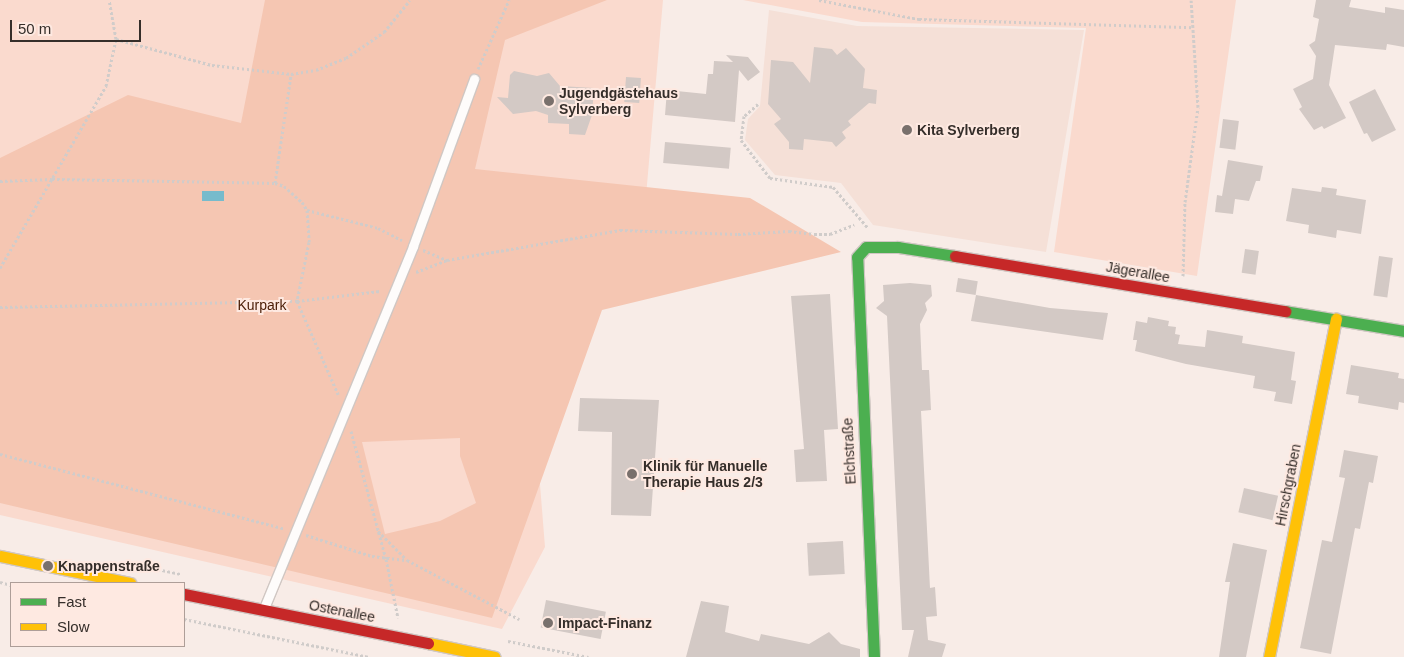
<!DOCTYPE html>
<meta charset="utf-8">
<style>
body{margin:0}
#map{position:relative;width:1404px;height:657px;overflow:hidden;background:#f8ece7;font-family:Arial,sans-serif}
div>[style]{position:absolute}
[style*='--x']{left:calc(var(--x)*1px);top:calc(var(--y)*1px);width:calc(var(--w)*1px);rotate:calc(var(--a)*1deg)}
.built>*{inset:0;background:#f5e0d7}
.green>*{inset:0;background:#fadace}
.forest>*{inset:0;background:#f5c6b2}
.water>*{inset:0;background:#7bc;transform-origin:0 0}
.building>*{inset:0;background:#d3c9c5;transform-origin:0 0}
.path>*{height:3px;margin-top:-1.5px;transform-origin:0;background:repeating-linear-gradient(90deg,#d0ccca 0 2.5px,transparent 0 5px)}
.roads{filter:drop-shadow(1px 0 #d0c7c3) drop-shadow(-1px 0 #d0c7c3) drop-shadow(0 1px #d0c7c3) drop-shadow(0 -1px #d0c7c3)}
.lane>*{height:9px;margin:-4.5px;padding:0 4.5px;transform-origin:4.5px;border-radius:4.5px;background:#fefcfb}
.fast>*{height:11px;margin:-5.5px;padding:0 5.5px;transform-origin:5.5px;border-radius:5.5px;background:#4caf50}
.slow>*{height:11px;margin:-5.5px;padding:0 5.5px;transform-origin:5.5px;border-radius:5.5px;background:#ffc107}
.jam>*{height:11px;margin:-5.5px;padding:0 5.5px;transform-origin:5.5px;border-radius:5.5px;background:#c62828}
.dots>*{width:14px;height:14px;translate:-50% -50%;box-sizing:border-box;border:2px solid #fee9e1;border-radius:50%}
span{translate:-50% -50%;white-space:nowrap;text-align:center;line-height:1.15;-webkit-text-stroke:4px #fee9e1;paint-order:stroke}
.poi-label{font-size:14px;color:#352e2a;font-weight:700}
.left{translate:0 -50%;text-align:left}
.street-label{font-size:14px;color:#352e2a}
.park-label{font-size:14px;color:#491b04}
.legend{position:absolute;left:10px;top:582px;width:175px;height:65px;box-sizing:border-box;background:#fee9e1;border:1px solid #ae9e98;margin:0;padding:6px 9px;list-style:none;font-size:15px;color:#352e2a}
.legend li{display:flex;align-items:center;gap:10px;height:25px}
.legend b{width:25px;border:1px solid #ae9e98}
.scale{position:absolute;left:10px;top:20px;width:131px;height:22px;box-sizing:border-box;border:2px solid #352e2a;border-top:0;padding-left:6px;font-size:15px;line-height:18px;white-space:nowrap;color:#352e2a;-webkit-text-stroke:4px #fee9e1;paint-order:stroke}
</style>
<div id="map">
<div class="built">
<div style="clip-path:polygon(769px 10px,857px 26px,1084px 30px,1046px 252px,873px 225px,841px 183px,775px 175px,745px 140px,748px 119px,760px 106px)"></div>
</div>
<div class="green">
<div style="clip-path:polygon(0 0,663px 0,639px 277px,524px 284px,545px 547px,502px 629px,0 515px)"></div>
<div style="clip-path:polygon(743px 0,1236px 0,1197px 276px,1054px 252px,1086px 28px,862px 22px)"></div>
</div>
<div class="forest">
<div style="clip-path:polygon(evenodd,265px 0,607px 0,505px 40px,475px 169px,750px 198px,841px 252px,602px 310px,492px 618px,0 503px,0 158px,128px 95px,241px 123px,265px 0,460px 438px,460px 456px,476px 503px,440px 521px,385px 534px,362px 442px,460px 438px)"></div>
</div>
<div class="water">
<div style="left:202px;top:191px;width:22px;height:10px"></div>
</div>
<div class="building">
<div style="clip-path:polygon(1316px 0,1351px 0,1349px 7px,1385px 13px,1385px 7px,1404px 10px,1404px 47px,1387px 44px,1386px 50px,1335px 45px,1329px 85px,1346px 118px,1324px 129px,1322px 126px,1314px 130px,1299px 109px,1302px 107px,1293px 89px,1313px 79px,1316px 56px,1309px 45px,1315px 41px,1319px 19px,1313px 17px)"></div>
<div style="clip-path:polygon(814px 47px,832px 49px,837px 55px,846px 48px,865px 69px,863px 88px,877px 90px,876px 104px,869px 103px,848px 121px,851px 125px,842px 132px,846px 138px,836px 147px,832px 142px,804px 139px,803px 150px,789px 149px,789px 142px,774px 124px,781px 119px,768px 104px,771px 60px,793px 62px,810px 83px)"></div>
<div style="clip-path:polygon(726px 55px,748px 57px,760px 72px,748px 81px,739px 70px,735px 122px,665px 115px,667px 90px,706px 94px,708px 74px,713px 74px,714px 61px,733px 62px)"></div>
<div style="clip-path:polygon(514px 71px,537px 76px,549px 73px,560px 86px,594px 88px,592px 115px,585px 135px,569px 134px,569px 124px,548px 123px,548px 115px,536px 111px,513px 114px,497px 97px,508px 98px,510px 75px)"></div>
<div style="left:626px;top:77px;width:15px;height:25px;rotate:4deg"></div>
<div style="clip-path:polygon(1375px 89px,1396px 130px,1372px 142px,1367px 133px,1364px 134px,1349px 102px)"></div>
<div style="left:1223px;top:119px;width:16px;height:29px;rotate:7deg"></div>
<div style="left:665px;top:142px;width:66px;height:21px;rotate:5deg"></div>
<div style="clip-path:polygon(1228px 160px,1263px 166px,1260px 181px,1256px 181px,1249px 201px,1235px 199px,1233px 214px,1215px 212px,1217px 195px,1222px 196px)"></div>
<div style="clip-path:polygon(1322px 187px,1337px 189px,1336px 195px,1366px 200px,1361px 234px,1337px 230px,1336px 238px,1308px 233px,1309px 225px,1286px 221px,1292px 188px,1321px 192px)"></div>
<div style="left:1245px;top:249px;width:14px;height:24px;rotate:8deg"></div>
<div style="left:1379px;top:256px;width:14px;height:40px;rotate:8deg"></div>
<div style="left:958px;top:278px;width:20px;height:14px;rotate:9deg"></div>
<div style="clip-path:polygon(910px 283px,931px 285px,932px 296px,925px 303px,927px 310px,920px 324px,922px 370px,929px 370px,931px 410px,921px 411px,930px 588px,935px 587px,937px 616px,926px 617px,928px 640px,946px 644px,942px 657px,908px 657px,914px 630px,902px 630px,887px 316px,876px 308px,884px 301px,883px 285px)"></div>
<div style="clip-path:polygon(830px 294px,838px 429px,824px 430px,827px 481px,796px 482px,794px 450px,804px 449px,791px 296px)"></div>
<div style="clip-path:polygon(976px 295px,1050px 308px,1108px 313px,1103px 340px,971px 321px)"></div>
<div style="clip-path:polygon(1148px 317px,1169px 321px,1168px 326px,1176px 327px,1175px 334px,1180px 335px,1178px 344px,1205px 347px,1207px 330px,1243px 336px,1242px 343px,1295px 352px,1291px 380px,1296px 381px,1292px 404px,1274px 401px,1276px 392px,1253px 388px,1255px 376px,1186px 364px,1135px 351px,1137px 340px,1133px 340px,1136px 321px,1147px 323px)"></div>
<div style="clip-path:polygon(1351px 365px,1399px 373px,1398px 378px,1404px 379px,1404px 403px,1399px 402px,1398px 410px,1358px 403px,1359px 396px,1346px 394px)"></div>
<div style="clip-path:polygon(580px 398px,659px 400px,651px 516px,611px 515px,612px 432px,578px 431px)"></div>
<div style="clip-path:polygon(1344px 450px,1378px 456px,1373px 483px,1369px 482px,1360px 529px,1355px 528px,1331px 654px,1300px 648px,1322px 540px,1332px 542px,1345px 478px,1339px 477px)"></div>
<div style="left:1244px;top:488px;width:35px;height:25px;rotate:13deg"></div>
<div style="left:843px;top:541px;width:33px;height:36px;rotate:87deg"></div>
<div style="clip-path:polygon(1233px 543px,1267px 550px,1246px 657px,1219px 657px,1230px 582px,1225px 582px)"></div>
<div style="left:546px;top:600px;width:61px;height:28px;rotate:11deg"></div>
<div style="clip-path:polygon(701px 601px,729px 606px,725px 632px,759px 641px,761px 634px,809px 644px,829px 632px,841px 644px,860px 649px,860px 657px,686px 657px)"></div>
</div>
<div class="path">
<div style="--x:819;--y:0;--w:102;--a:10.8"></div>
<div style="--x:919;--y:19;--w:274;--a:1.7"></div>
<div style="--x:116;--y:39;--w:99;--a:15.2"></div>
<div style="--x:212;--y:65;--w:80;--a:6.5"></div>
<div style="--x:478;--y:69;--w:76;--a:-65.8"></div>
<div style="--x:758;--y:104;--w:18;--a:139"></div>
<div style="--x:744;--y:116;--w:24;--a:97"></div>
<div style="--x:741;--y:140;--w:48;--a:52.7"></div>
<div style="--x:770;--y:178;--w:64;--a:8.1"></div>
<div style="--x:833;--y:187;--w:54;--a:49.5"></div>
<div style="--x:0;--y:181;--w:52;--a:-2.2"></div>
<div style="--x:52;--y:179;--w:223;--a:1"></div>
<div style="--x:275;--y:183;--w:9;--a:18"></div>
<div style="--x:284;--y:186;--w:24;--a:42"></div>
<div style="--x:302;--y:202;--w:9;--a:58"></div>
<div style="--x:307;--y:210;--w:32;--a:86"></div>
<div style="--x:309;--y:242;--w:60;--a:101.5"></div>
<div style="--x:297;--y:301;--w:102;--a:66.2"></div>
<div style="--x:275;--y:183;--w:110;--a:-81.6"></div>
<div style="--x:291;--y:74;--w:25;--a:-9"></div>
<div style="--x:316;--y:70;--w:32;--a:-22"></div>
<div style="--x:346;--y:58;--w:46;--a:-34.4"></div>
<div style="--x:384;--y:32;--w:41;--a:-50.9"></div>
<div style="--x:307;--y:210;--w:73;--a:14.2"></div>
<div style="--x:378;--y:228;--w:27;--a:27"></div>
<div style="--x:423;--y:250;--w:26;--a:23"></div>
<div style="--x:0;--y:268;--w:211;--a:-59.8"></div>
<div style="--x:106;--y:86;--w:48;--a:-78"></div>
<div style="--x:116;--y:39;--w:40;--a:-100"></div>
<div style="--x:416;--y:272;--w:33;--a:-21"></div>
<div style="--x:447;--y:260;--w:176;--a:-9.8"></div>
<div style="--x:620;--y:230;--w:118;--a:1.9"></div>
<div style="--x:738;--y:234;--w:51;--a:-3.4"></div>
<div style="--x:789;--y:231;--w:25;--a:7"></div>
<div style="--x:814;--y:234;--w:16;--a:0"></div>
<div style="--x:830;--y:234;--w:26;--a:-21"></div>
<div style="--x:1183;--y:276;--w:74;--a:-88.5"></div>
<div style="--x:1185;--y:202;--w:96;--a:-82.2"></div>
<div style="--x:1198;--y:107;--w:107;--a:-93.7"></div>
<div style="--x:0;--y:307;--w:297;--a:-1.2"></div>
<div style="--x:297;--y:301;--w:84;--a:-6.9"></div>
<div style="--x:351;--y:431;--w:133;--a:74.7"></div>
<div style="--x:386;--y:559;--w:60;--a:78.5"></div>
<div style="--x:0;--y:454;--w:293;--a:14.7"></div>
<div style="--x:378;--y:531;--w:41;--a:45"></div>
<div style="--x:306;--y:535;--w:69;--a:17.7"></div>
<div style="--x:372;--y:556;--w:35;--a:7"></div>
<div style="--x:407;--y:560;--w:127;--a:27.8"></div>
<div style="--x:143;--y:566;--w:39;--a:12"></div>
<div style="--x:0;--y:582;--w:11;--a:15"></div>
<div style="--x:184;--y:619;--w:189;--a:11.6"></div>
<div style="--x:508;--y:641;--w:82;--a:11.3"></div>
</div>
<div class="roads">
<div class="lane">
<div style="--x:264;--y:608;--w:391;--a:-67.6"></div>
<div style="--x:413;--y:246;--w:178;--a:-69.9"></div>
</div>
<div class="fast">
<div style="--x:1285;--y:311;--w:121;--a:9.5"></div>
<div style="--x:874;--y:657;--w:400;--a:-92.4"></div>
<div style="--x:857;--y:257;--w:13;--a:-48"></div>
<div style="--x:866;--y:247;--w:32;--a:0"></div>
<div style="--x:898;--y:247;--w:58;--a:9"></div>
</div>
<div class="slow">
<div style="--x:0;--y:556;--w:133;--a:11.7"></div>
<div style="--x:428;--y:643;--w:68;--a:11.8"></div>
<div style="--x:1269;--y:657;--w:345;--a:-78.8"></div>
</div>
<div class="jam">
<div style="--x:955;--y:256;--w:335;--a:9.5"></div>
<div style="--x:184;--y:594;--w:249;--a:11.4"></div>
</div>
</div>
<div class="dots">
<div style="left:549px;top:101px;background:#79706c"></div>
<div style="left:907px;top:130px;background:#79706c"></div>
<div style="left:632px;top:474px;background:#79706c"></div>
<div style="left:48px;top:566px;background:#79706c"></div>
<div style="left:548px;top:623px;background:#79706c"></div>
</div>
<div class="poi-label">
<span class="left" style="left:559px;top:101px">Jugendgästehaus<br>Sylverberg</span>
<span class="left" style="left:917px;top:130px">Kita Sylverberg</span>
<span class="left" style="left:643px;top:474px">Klinik für Manuelle<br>Therapie Haus 2/3</span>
<span class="left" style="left:58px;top:566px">Knappenstraße</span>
<span class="left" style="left:558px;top:623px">Impact-Finanz</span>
</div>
<div class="street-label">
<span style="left:1138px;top:272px;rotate:10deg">Jägerallee</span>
<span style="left:849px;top:451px;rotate:-93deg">Elchstraße</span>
<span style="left:1288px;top:485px;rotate:-79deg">Hirschgraben</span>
<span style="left:342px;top:611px;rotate:11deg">Ostenallee</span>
</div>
<div class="park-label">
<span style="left:262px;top:305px">Kurpark</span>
</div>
<ul class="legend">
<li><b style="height:6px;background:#4caf50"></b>Fast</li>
<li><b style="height:6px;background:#ffc107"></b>Slow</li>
</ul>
<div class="scale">50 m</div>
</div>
